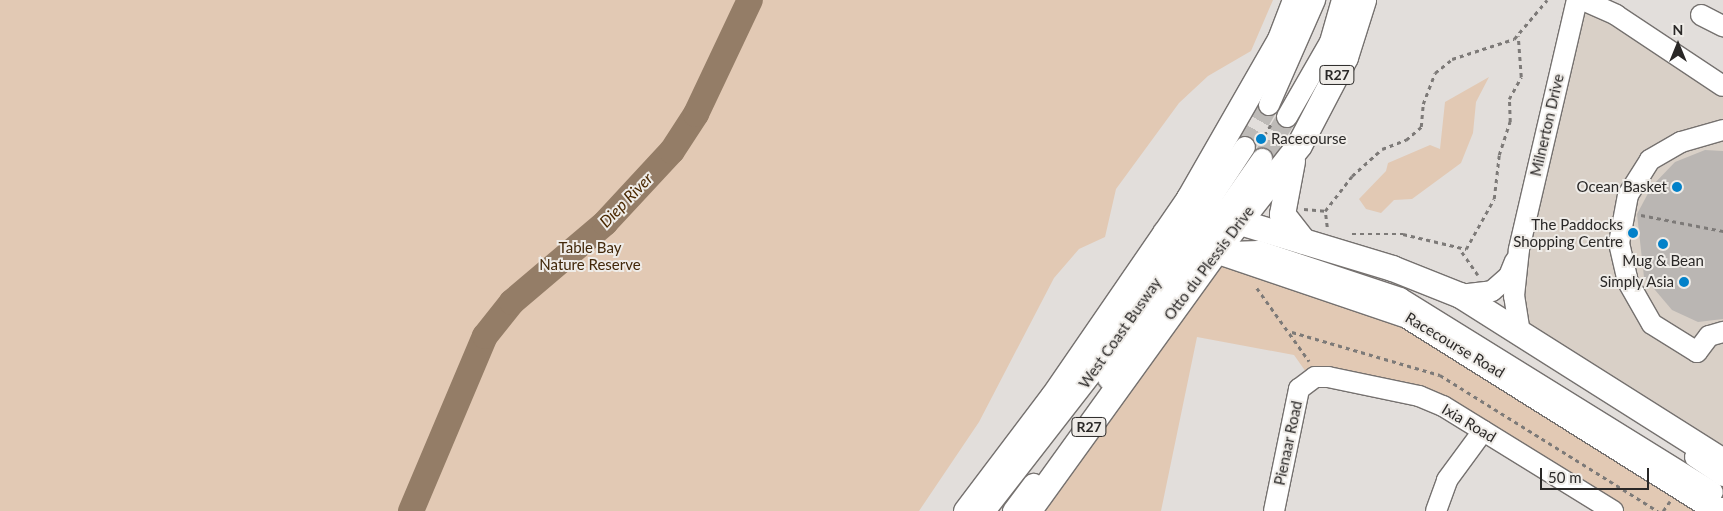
<!DOCTYPE html>
<style>
body{margin:0}
#map{position:relative;width:1723px;height:511px;overflow:hidden;background:#e2dedb;font-family:Lato,sans-serif}
div>[style]{position:absolute}
[style*='--x']{left:calc(var(--x)*1px);top:calc(var(--y)*1px);width:calc(var(--w)*1px);rotate:calc(var(--a)*1deg)}
.built>*{inset:0;background:#d9d0c7}
.green>*{inset:0;background:#e2c9b4}
.river>*{height:26px;margin:-13px;padding:0 13px;transform-origin:13px;border-radius:13px;background:#947d67}
.building>*{inset:0;background:#bab6b3}
.minor-tunnel>*{height:20px;margin-top:-10px;transform-origin:0;background:repeating-linear-gradient(90deg,#bdbab7 0 20px,transparent 0 30px)}
.path>*{height:2.5px;margin-top:-1.25px;transform-origin:0;background:repeating-linear-gradient(90deg,#7d7a78 0 4px,transparent 0 8px)}
.roads{filter:drop-shadow(1px 0 #75716f) drop-shadow(-1px 0 #75716f) drop-shadow(0 1px #75716f) drop-shadow(0 -1px #75716f)}
.minor>*{height:20px;margin:-10px;padding:0 10px;transform-origin:10px;border-radius:10px;background:#fff}
.major>*{height:25px;margin:-12.5px;padding:0 12.5px;transform-origin:12.5px;border-radius:12.5px;background:#fff}
.dots>*{width:14px;height:14px;translate:-50% -50%;box-sizing:border-box;border:2px solid #efece8;border-radius:50%}
span{translate:-50% -50%;white-space:nowrap;text-align:center;line-height:1.15;-webkit-text-stroke:4px #efece8;paint-order:stroke}
.shield-label span{padding:1px 4px;background:#efece8;border:1px solid;border-radius:4px;-webkit-text-stroke-width:0}
.shield-label{font-size:14px;color:#2a2827;font-weight:700}
.street-label{font-size:15px;color:#2a2827}
.poi-label{font-size:15px;color:#2a2827}
.left{translate:0 -50%;text-align:left}
.right{translate:-100% -50%;text-align:right}
.park-label{font-size:15px;color:#42280a}
.water-label{font-size:16px;color:#4a2800;font-style:italic}
.north{position:absolute;left:1653px;top:20px;width:50px;height:50px;-webkit-text-stroke:4px #efece8;paint-order:stroke;rotate:0deg;font-size:14px;font-weight:700;line-height:20px;text-align:center;color:#2a2827}
.north::after{content:'';display:block;margin:auto;width:18px;height:22px;background:#2a2827;clip-path:polygon(50% 0,100% 100%,50% 72%,0 100%)}
.scale{position:absolute;left:1540px;top:468px;width:109px;height:22px;box-sizing:border-box;border:2px solid #2a2827;border-top:0;padding-left:6px;font-size:15px;line-height:18px;white-space:nowrap;color:#2a2827;-webkit-text-stroke:4px #efece8;paint-order:stroke}
</style>
<div id="map">
<div class="built">
<div style="clip-path:polygon(1577px 0,1723px 86px,1723px 461px,1516px 317px)"></div>
</div>
<div class="green">
<div style="clip-path:polygon(0 0,1273px 0,1251px 51px,1208px 76px,1179px 103px,1116px 189px,1105px 237px,1079px 249px,1054px 278px,979px 422px,919px 511px,0 511px)"></div>
<div style="clip-path:polygon(1489px 77px,1476px 102px,1473px 133px,1461px 163px,1412px 199px,1394px 200px,1381px 213px,1366px 209px,1359px 199px,1386px 171px,1388px 163px,1430px 145px,1440px 149px,1445px 102px)"></div>
<div style="clip-path:polygon(1214px 253px,1331px 286px,1720px 511px,1613px 511px,1461px 416px,1311px 379px,1294px 355px,1197px 337px,1161px 511px,1028px 511px)"></div>
</div>
<div class="river">
<div style="--x:411;--y:511;--w:190;--a:-67.1"></div>
<div style="--x:485;--y:336;--w:43;--a:-51.5"></div>
<div style="--x:512;--y:302;--w:122;--a:-40.3"></div>
<div style="--x:605;--y:223;--w:98;--a:-47.1"></div>
<div style="--x:672;--y:151;--w:44;--a:-57"></div>
<div style="--x:696;--y:114;--w:126;--a:-64.7"></div>
</div>
<div class="building">
<div style="clip-path:polygon(1705px 150px,1723px 151px,1723px 319px,1698px 322px,1672px 310px,1644px 277px,1637px 214px,1652px 186px,1675px 162px)"></div>
</div>
<div class="minor-tunnel">
<div style="--x:1245;--y:147;--w:48;--a:-60.3"></div>
<div style="--x:1262;--y:159;--w:49;--a:-59.2"></div>
</div>
<div class="path">
<div style="--x:1260;--y:142;--w:22;--a:-58"></div>
<div style="--x:1304;--y:209;--w:21;--a:5"></div>
<div style="--x:1641;--y:215;--w:84;--a:11"></div>
<div style="--x:1327;--y:227;--w:16;--a:-97"></div>
<div style="--x:1325;--y:211;--w:44;--a:-52.4"></div>
<div style="--x:1352;--y:176;--w:40;--a:-42"></div>
<div style="--x:1382;--y:149;--w:26;--a:-21"></div>
<div style="--x:1406;--y:140;--w:20;--a:-41"></div>
<div style="--x:1421;--y:127;--w:23;--a:-85"></div>
<div style="--x:1423;--y:104;--w:33;--a:-69"></div>
<div style="--x:1435;--y:73;--w:22;--a:-39"></div>
<div style="--x:1452;--y:59;--w:65;--a:-17.9"></div>
<div style="--x:1514;--y:39;--w:51;--a:-49.8"></div>
<div style="--x:1352;--y:234;--w:51;--a:0"></div>
<div style="--x:1403;--y:234;--w:65;--a:13.4"></div>
<div style="--x:1466;--y:249;--w:57;--a:-60.8"></div>
<div style="--x:1494;--y:199;--w:44;--a:-83.5"></div>
<div style="--x:1499;--y:155;--w:35;--a:-72"></div>
<div style="--x:1510;--y:122;--w:23;--a:-92"></div>
<div style="--x:1509;--y:99;--w:25;--a:-61"></div>
<div style="--x:1521;--y:77;--w:41;--a:-94.2"></div>
<div style="--x:1462;--y:252;--w:28;--a:55"></div>
<div style="--x:1257;--y:288;--w:90;--a:54.5"></div>
<div style="--x:1292;--y:332;--w:154;--a:16.2"></div>
<div style="--x:1440;--y:375;--w:257;--a:32"></div>
<div style="--x:1663;--y:511;--w:12;--a:-55"></div>
</div>
<div class="roads">
<div class="minor">
<div style="--x:1583;--y:0;--w:36;--a:24"></div>
<div style="--x:1616;--y:15;--w:128;--a:33.6"></div>
<div style="--x:1701;--y:15;--w:25;--a:27"></div>
<div style="--x:1269;--y:105;--w:115;--a:-66.3"></div>
<div style="--x:1287;--y:117;--w:86;--a:-60.2"></div>
<div style="--x:1330;--y:42;--w:44;--a:-74.1"></div>
<div style="--x:1723;--y:130;--w:44;--a:164.1"></div>
<div style="--x:1681;--y:142;--w:36;--a:150"></div>
<div style="--x:1650;--y:160;--w:41;--a:122.2"></div>
<div style="--x:1628;--y:195;--w:49;--a:100.6"></div>
<div style="--x:1619;--y:243;--w:40;--a:77"></div>
<div style="--x:1628;--y:282;--w:48;--a:60.3"></div>
<div style="--x:1652;--y:324;--w:53;--a:31.9"></div>
<div style="--x:1697;--y:352;--w:20;--a:-53"></div>
<div style="--x:1709;--y:336;--w:15;--a:-16"></div>
<div style="--x:1230;--y:252;--w:29;--a:-2"></div>
<div style="--x:1259;--y:251;--w:149;--a:18.4"></div>
<div style="--x:1400;--y:298;--w:368;--a:31.8"></div>
<div style="--x:1460;--y:295;--w:32;--a:-7"></div>
<div style="--x:1492;--y:291;--w:23;--a:-41"></div>
<div style="--x:1509;--y:276;--w:16;--a:-68"></div>
<div style="--x:1520;--y:333;--w:37;--a:-99"></div>
<div style="--x:1514;--y:296;--w:47;--a:-83.9"></div>
<div style="--x:1519;--y:249;--w:256;--a:-76.9"></div>
<div style="--x:1108;--y:379;--w:269;--a:-55"></div>
<div style="--x:1695;--y:457;--w:34;--a:34"></div>
<div style="--x:985;--y:511;--w:212;--a:-52.1"></div>
<div style="--x:1115;--y:344;--w:236;--a:-56.6"></div>
<div style="--x:1013;--y:511;--w:34;--a:-53"></div>
<div style="--x:1274;--y:511;--w:125;--a:-78.4"></div>
<div style="--x:1299;--y:389;--w:20;--a:-37"></div>
<div style="--x:1315;--y:377;--w:13;--a:0"></div>
<div style="--x:1328;--y:377;--w:93;--a:11.8"></div>
<div style="--x:1419;--y:396;--w:26;--a:23"></div>
<div style="--x:1443;--y:406;--w:200;--a:31.7"></div>
<div style="--x:1436;--y:511;--w:33;--a:-70"></div>
<div style="--x:1447;--y:480;--w:61;--a:-53.7"></div>
</div>
<div class="major">
<div style="--x:1292;--y:161;--w:54;--a:100.7"></div>
<div style="--x:1282;--y:214;--w:34;--a:52"></div>
<div style="--x:1189;--y:198;--w:56;--a:25.2"></div>
<div style="--x:1240;--y:222;--w:159;--a:16.8"></div>
<div style="--x:1392;--y:268;--w:73;--a:21.7"></div>
<div style="--x:1460;--y:295;--w:311;--a:32.3"></div>
<div style="--x:1165;--y:233;--w:256;--a:18.7"></div>
<div style="--x:1407;--y:315;--w:369;--a:32.1"></div>
<div style="--x:966;--y:511;--w:144;--a:-52.9"></div>
<div style="--x:1053;--y:396;--w:240;--a:-55.5"></div>
<div style="--x:1189;--y:198;--w:183;--a:-60.2"></div>
<div style="--x:1280;--y:39;--w:42;--a:-69"></div>
<div style="--x:1028;--y:511;--w:318;--a:-54.2"></div>
<div style="--x:1214;--y:253;--w:137;--a:-51.8"></div>
<div style="--x:1299;--y:145;--w:99;--a:-62.4"></div>
<div style="--x:1345;--y:57;--w:60;--a:-72.5"></div>
</div>
</div>
<div class="dots">
<div style="left:1261px;top:139px;background:#0281c9"></div>
<div style="left:1677px;top:187px;background:#0281c9"></div>
<div style="left:1633px;top:233px;background:#0281c9"></div>
<div style="left:1663px;top:244px;background:#0281c9"></div>
<div style="left:1684px;top:282px;background:#0281c9"></div>
</div>
<div class="shield-label">
<span style="left:1337px;top:75px">R27</span>
<span style="left:1089px;top:427px">R27</span>
</div>
<div class="street-label">
<span style="left:1547px;top:125px;rotate:-77deg">Milnerton Drive</span>
<span style="left:1209px;top:263px;rotate:-53deg">Otto du Plessis Drive</span>
<span style="left:1120px;top:333px;rotate:-55deg">West Coast Busway</span>
<span style="left:1455px;top:345px;rotate:31deg">Racecourse Road</span>
<span style="left:1469px;top:423px;rotate:31deg">Ixia Road</span>
<span style="left:1288px;top:443px;rotate:-78deg">Pienaar Road</span>
</div>
<div class="poi-label">
<span class="left" style="left:1271px;top:139px">Racecourse</span>
<span class="right" style="left:1667px;top:187px">Ocean Basket</span>
<span class="right" style="left:1623px;top:233px">The Paddocks<br>Shopping Centre</span>
<span style="left:1663px;top:261px">Mug &amp; Bean</span>
<span class="right" style="left:1674px;top:282px">Simply Asia</span>
</div>
<div class="park-label">
<span style="left:590px;top:256px">Table Bay<br>Nature Reserve</span>
</div>
<div class="water-label">
<span style="left:626px;top:200px;rotate:-46deg">Diep River</span>
</div>
<div class="north">N</div>
<div class="scale">50 m</div>
</div>
